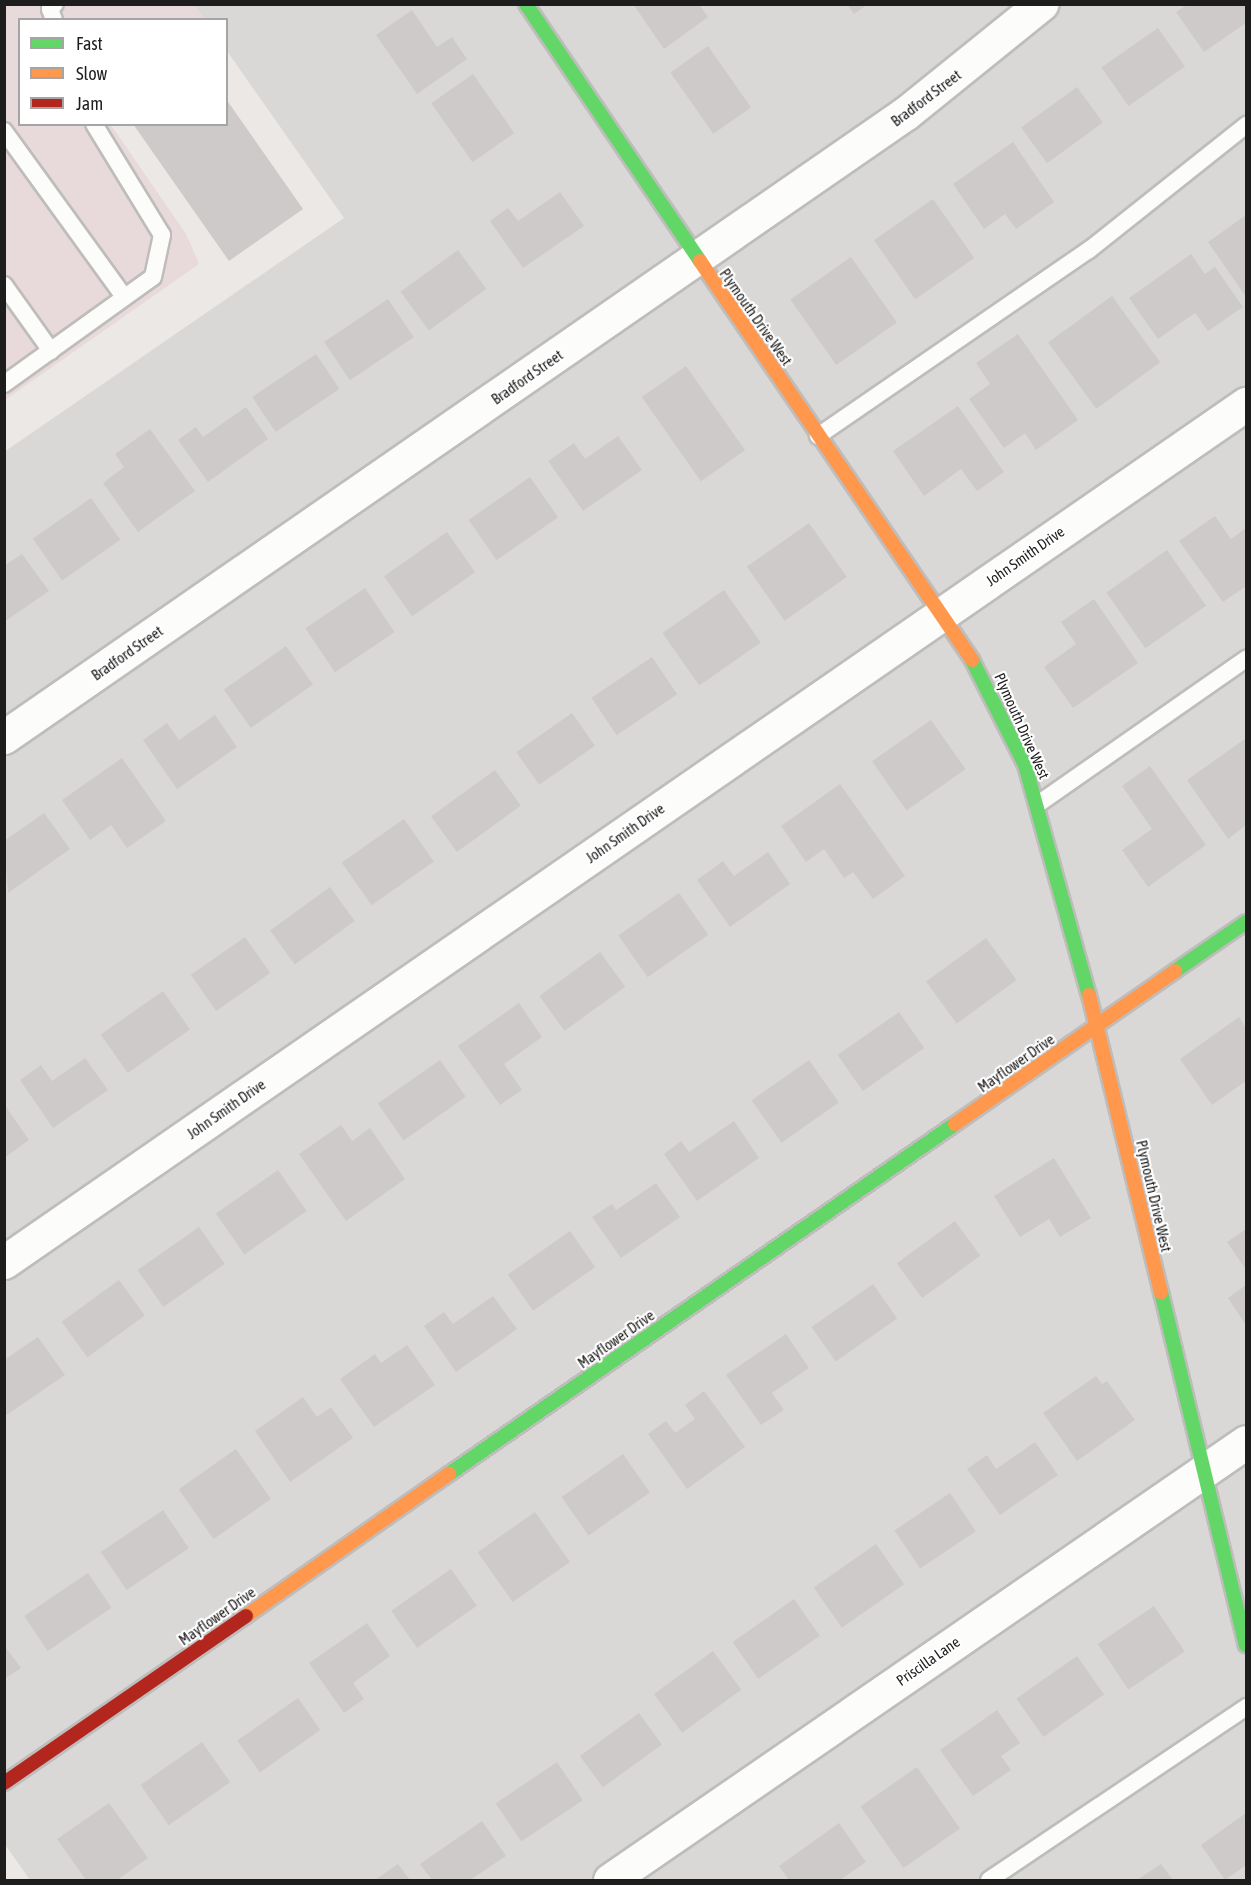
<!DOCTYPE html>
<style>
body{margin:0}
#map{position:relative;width:1251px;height:1885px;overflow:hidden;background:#ebe8e6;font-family:"Asap Condensed",sans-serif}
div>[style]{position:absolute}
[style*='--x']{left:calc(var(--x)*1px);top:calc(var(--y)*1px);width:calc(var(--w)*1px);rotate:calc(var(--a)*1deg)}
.residential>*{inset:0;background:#dad8d7}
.commercial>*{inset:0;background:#e8dada}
.building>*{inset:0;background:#cdcac9;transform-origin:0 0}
.roads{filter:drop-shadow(2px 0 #bebdbc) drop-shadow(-2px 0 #bebdbc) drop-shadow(0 2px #bebdbc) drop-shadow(0 -2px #bebdbc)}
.lane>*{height:16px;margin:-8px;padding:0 8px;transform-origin:8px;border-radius:8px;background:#fcfcfb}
.street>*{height:33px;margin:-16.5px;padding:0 16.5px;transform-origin:16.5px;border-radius:16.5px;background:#fcfcfb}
.fast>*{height:14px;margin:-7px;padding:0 7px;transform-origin:7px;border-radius:7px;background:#63d668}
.slow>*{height:14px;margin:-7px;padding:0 7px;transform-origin:7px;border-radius:7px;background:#ff974d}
.jam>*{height:14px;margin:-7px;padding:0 7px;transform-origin:7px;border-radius:7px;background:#b3261e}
span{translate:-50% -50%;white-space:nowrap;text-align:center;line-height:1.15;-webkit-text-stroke:4.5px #fff;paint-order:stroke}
.street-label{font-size:15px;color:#1d1d1d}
.frame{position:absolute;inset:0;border:6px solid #1d1d1d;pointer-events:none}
.legend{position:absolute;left:18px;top:18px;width:210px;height:108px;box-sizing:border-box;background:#fff;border:2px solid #a5a5a5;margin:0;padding:8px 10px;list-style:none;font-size:18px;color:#1d1d1d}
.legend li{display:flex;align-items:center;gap:12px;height:30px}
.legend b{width:30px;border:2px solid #a5a5a5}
</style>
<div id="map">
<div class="residential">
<div style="clip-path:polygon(194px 5px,1246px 5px,1246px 1880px,30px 1880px,4px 1843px,4px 452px,344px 218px,227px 51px,226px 20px,204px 19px)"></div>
</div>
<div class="commercial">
<div style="clip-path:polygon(5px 5px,194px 5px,204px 19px,20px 20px,20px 124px,111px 125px,186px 234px,199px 264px,5px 400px)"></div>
</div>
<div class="building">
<div style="clip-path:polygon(633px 4px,699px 4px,708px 17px,664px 49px)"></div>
<div style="clip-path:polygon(847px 4px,868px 4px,854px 14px)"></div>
<div style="clip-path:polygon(1188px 4px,1246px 4px,1246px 23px,1204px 52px,1176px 12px)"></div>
<div style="clip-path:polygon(412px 10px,437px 47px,452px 37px,467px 59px,417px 94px,376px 35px)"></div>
<div style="left:1158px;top:28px;width:47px;height:69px;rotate:55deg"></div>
<div style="left:708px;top:46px;width:75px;height:46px;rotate:55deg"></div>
<div style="left:473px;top:74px;width:72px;height:51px;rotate:55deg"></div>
<div style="left:1077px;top:87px;width:44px;height:69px;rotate:54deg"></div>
<div style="clip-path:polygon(226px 99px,303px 209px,229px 261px,133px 124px,226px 124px)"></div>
<div style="clip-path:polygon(1013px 142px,1054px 202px,1016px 229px,1005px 214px,984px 229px,953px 184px)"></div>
<div style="clip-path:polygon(560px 192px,584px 226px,523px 268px,490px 221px,508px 208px,518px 221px)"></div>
<div style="left:933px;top:199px;width:72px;height:72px;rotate:55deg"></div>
<div style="clip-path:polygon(1246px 215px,1246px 297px,1208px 242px)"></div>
<div style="left:458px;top:250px;width:48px;height:71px;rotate:54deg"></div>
<div style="clip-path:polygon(1191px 254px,1205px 274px,1215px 267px,1243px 307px,1208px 331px,1195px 313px,1158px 339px,1129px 298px)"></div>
<div style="left:851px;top:257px;width:80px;height:74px;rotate:55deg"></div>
<div style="left:1112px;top:296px;width:82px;height:79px;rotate:54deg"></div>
<div style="left:388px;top:299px;width:46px;height:77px;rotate:56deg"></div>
<div style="clip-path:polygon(1018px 334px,1078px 420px,1036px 450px,1025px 433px,1004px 448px,969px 399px,990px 384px,976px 363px)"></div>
<div style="left:316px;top:354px;width:42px;height:77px;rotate:56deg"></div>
<div style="left:686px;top:366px;width:103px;height:54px;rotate:55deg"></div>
<div style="clip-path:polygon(958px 406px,1004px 472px,977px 491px,961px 469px,924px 496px,893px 451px)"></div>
<div style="clip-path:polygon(246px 407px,268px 439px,208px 482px,178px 440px,196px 427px,203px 437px)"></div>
<div style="clip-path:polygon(150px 429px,195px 491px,138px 532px,103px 483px,124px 467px,115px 454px)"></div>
<div style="clip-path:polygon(618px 436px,642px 470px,583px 511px,548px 461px,574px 443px,585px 459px)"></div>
<div style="left:530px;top:477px;width:49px;height:75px;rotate:55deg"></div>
<div style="left:91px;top:498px;width:51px;height:71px;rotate:55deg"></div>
<div style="clip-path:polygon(1215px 516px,1231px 539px,1246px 528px,1246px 586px,1223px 602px,1179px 541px)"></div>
<div style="left:809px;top:523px;width:66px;height:76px;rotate:55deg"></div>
<div style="left:447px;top:532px;width:49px;height:77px;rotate:55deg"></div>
<div style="left:1167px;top:550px;width:68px;height:74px;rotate:55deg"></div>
<div style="clip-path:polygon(22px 554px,49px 591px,4px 622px,4px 566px)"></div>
<div style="left:365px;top:588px;width:53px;height:72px;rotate:56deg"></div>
<div style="left:724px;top:590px;width:64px;height:75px;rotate:55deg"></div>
<div style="clip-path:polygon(1094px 599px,1138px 663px,1073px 708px,1044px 667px,1076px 644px,1061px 622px)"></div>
<div style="left:286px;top:646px;width:47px;height:76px;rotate:55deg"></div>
<div style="left:652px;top:657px;width:45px;height:73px;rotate:56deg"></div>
<div style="left:572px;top:713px;width:40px;height:68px;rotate:55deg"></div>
<div style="clip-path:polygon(215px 715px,237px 747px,177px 789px,143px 740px,167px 723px,179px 740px)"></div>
<div style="left:931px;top:720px;width:60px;height:72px;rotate:55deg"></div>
<div style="clip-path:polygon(1246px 738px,1246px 825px,1228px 839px,1187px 780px)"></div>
<div style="clip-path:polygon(122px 758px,166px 821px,127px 848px,111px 825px,90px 840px,62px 800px)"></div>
<div style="clip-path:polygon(1150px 766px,1206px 845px,1148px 887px,1122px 850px,1152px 829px,1122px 786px)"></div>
<div style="left:495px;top:770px;width:44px;height:79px;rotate:54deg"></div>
<div style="clip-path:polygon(840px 784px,905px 876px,873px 899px,853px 872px,844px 878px,824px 849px,806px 862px,781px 826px)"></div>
<div style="clip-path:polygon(44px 813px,70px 849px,8px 893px,4px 841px)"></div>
<div style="left:404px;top:819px;width:52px;height:76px;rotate:55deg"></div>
<div style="clip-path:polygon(768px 852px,790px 884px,730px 927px,697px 880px,723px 861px,734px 876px)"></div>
<div style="left:330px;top:887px;width:42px;height:74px;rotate:54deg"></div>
<div style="left:679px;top:893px;width:51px;height:74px;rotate:55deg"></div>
<div style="left:245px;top:937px;width:44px;height:66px;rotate:55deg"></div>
<div style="left:986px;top:938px;width:52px;height:74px;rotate:54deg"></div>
<div style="left:600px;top:952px;width:43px;height:75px;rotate:54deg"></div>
<div style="left:163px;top:991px;width:47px;height:76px;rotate:55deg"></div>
<div style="clip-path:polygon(519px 1003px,542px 1037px,504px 1064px,522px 1090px,500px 1105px,458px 1046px)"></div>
<div style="left:899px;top:1012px;width:44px;height:75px;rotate:55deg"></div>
<div style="clip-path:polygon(1239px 1017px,1246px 1028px,1246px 1081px,1212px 1105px,1180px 1059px)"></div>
<div style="clip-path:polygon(85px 1058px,108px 1090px,53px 1128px,20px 1080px,41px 1065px,52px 1081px)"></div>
<div style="left:440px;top:1060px;width:45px;height:76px;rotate:55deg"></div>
<div style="left:809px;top:1060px;width:52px;height:70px;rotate:55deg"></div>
<div style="clip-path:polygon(6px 1107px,29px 1140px,4px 1158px,4px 1109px)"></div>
<div style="clip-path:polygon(734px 1121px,759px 1158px,697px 1201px,664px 1154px,681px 1141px,689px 1152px)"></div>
<div style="clip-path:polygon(341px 1125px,352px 1141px,370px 1128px,405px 1179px,346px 1221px,299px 1154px)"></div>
<div style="clip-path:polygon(1054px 1158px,1091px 1218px,1060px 1237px,1049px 1219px,1020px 1237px,994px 1196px)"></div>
<div style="left:278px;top:1170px;width:50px;height:76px;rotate:55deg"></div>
<div style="clip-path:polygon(656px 1183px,680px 1217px,621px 1258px,592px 1217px,612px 1204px,616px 1210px)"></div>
<div style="left:955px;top:1221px;width:43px;height:72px;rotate:54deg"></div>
<div style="left:199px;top:1227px;width:45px;height:75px;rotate:55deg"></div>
<div style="clip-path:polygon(1246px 1229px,1246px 1270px,1227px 1242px)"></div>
<div style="left:570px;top:1231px;width:44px;height:76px;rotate:55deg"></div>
<div style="left:119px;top:1280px;width:44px;height:71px;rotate:54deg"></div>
<div style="left:873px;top:1284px;width:42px;height:75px;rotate:55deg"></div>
<div style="clip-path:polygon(1246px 1285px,1246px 1325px,1228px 1298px)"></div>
<div style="clip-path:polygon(493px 1296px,517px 1329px,456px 1372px,424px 1326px,444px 1312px,453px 1324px)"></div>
<div style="clip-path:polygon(786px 1334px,809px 1368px,772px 1393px,784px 1410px,761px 1425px,726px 1375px)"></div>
<div style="clip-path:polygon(38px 1337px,65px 1375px,5px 1416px,4px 1360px)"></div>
<div style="clip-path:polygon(407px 1345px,435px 1385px,374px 1427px,340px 1379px,375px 1354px,381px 1363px)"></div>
<div style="clip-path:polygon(1096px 1376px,1102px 1384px,1107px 1381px,1135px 1420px,1077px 1461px,1043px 1413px)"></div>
<div style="clip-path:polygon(704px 1391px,745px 1447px,687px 1489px,648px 1434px,666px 1421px,675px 1433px,695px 1419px,685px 1405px)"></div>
<div style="clip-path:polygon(303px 1397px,317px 1417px,331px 1407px,353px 1438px,290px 1482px,255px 1431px)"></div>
<div style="clip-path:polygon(1035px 1442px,1058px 1475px,1000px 1515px,967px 1469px,987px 1455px,996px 1469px)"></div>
<div style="left:236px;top:1449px;width:61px;height:70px;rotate:55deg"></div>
<div style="left:623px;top:1454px;width:47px;height:75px;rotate:55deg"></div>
<div style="left:950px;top:1493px;width:46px;height:67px;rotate:56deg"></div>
<div style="left:163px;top:1510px;width:46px;height:75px;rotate:56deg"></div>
<div style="left:535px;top:1512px;width:61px;height:70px;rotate:55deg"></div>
<div style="left:876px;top:1544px;width:49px;height:76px;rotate:55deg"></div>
<div style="left:451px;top:1569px;width:45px;height:73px;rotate:55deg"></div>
<div style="left:88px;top:1573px;width:42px;height:77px;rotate:56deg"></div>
<div style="left:794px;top:1599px;width:45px;height:75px;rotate:55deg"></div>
<div style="left:1154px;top:1606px;width:55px;height:68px;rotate:56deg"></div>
<div style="clip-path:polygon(367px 1623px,390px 1656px,353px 1683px,364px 1699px,344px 1713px,309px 1663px)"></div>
<div style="clip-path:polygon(4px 1645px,21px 1668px,4px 1679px)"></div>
<div style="left:713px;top:1651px;width:48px;height:73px;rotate:54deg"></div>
<div style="left:1077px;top:1656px;width:47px;height:74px;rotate:55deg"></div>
<div style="left:298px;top:1698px;width:39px;height:74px;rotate:55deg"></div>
<div style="clip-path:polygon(997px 1710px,1020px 1743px,1001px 1756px,1011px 1770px,973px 1796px,940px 1750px)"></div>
<div style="left:639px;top:1713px;width:39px;height:73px;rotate:54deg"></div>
<div style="left:202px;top:1742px;width:49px;height:75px;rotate:55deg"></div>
<div style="left:557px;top:1762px;width:46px;height:74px;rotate:56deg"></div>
<div style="left:917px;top:1767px;width:75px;height:69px;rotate:55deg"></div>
<div style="clip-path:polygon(109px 1803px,148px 1858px,117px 1880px,86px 1880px,57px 1839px)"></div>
<div style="clip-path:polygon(1246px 1813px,1246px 1865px,1225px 1880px,1201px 1845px)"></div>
<div style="clip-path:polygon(482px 1821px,506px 1856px,470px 1880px,432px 1880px,420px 1864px)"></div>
<div style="clip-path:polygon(839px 1823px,866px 1862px,840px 1880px,789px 1880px,779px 1866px)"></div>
<div style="clip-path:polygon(398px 1864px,410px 1880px,375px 1880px)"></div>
<div style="clip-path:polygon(1161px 1864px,1173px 1880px,1137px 1880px)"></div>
</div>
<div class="roads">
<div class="lane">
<div style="--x:54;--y:20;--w:12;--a:-110"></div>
<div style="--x:50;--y:9;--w:7;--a:-45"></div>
<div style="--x:4;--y:131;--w:205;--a:54.1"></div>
<div style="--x:4;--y:285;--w:81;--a:54.5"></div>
<div style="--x:4;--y:384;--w:183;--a:-35.7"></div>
<div style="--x:153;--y:277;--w:43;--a:-77.9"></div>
<div style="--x:162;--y:235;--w:130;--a:-121.5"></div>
<div style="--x:818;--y:436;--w:329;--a:-34.5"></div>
<div style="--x:1089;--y:250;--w:201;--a:-38.5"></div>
<div style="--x:1038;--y:804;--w:254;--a:-34.9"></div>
<div style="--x:989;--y:1880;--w:310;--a:-33.9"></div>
</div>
<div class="street">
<div style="--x:4;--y:737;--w:1097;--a:-34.68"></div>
<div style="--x:906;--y:113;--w:174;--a:-38.9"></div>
<div style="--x:4;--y:1262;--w:1510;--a:-34.64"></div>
<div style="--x:610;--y:1880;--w:772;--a:-34.55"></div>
</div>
<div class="fast">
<div style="--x:526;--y:4;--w:310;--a:55.9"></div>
<div style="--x:972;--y:660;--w:118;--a:63.2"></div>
<div style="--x:1025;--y:765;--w:239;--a:74.5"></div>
<div style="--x:1175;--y:971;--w:86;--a:-34.6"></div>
<div style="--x:1161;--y:1292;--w:363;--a:76.5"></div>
<div style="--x:449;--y:1474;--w:615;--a:-34.67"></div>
</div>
<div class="slow">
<div style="--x:700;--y:261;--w:483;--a:55.7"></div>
<div style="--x:1089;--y:995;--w:306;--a:76.4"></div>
<div style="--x:955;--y:1124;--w:268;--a:-34.8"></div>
<div style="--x:246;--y:1616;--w:248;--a:-35"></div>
</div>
<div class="jam">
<div style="--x:4;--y:1783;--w:294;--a:-34.6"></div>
</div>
</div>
<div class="street-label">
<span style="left:926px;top:98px;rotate:-37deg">Bradford Street</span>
<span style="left:756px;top:317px;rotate:55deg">Plymouth Drive West</span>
<span style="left:527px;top:377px;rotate:-35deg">Bradford Street</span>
<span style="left:1025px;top:556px;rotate:-35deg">John Smith Drive</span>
<span style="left:127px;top:653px;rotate:-35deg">Bradford Street</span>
<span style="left:1022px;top:726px;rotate:66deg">Plymouth Drive West</span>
<span style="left:625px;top:833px;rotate:-35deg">John Smith Drive</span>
<span style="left:1016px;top:1063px;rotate:-35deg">Mayflower Drive</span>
<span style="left:226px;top:1109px;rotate:-35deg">John Smith Drive</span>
<span style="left:1154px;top:1196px;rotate:77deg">Plymouth Drive West</span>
<span style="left:616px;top:1339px;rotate:-35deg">Mayflower Drive</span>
<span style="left:217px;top:1616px;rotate:-35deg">Mayflower Drive</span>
<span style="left:928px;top:1661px;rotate:-35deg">Priscilla Lane</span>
</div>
<div class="frame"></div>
<ul class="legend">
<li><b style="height:8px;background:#63d668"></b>Fast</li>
<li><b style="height:8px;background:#ff974d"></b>Slow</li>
<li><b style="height:8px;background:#b3261e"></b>Jam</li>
</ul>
</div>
